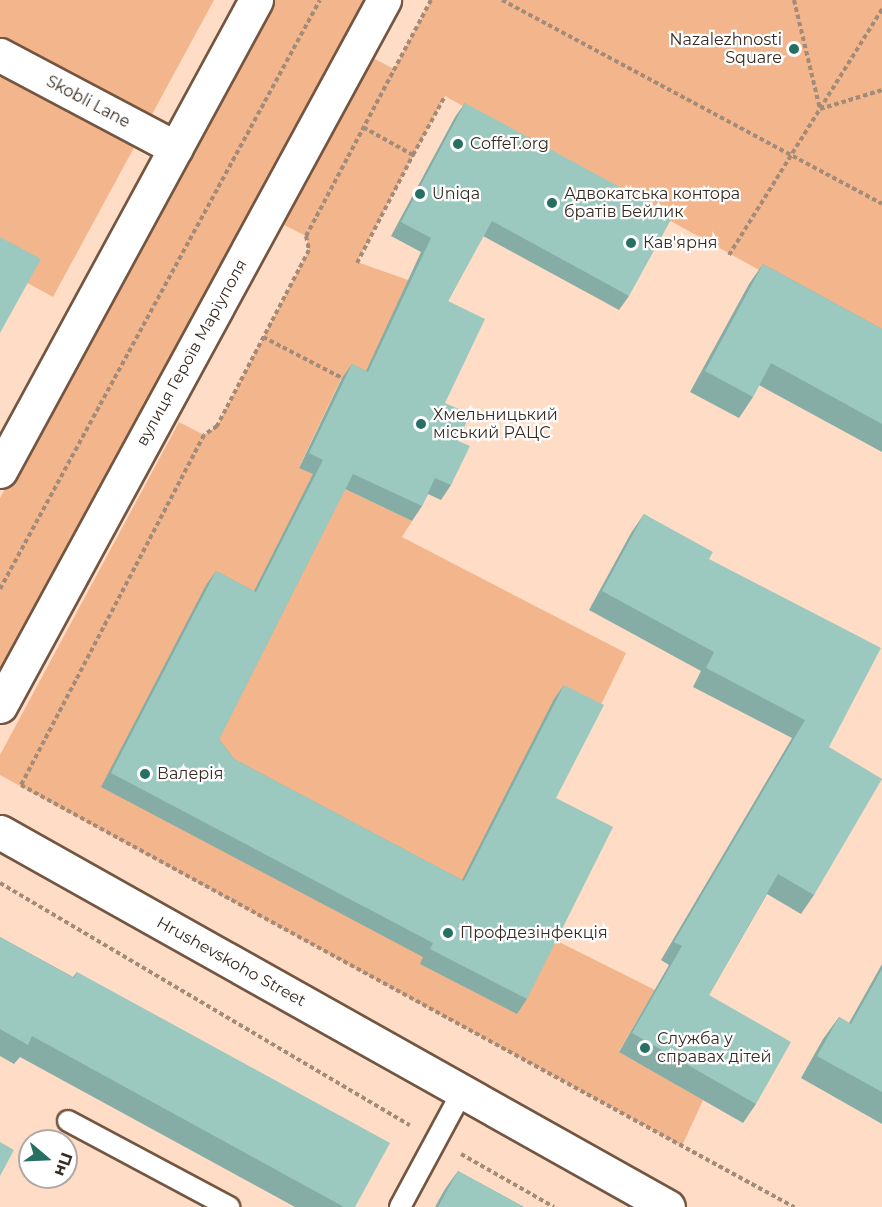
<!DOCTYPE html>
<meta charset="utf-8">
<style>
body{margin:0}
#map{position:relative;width:882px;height:1207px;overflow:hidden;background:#ffdcc5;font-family:Montserrat,sans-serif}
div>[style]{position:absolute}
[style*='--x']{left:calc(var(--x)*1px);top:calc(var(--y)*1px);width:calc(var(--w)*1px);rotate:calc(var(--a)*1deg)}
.green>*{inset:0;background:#f3b58b}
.path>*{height:4px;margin-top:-2px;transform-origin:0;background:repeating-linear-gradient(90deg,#a38b7a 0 4.5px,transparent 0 7.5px)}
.roads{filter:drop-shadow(2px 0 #735642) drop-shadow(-2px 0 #735642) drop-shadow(0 2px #735642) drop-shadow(0 -2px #735642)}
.lane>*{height:20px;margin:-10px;padding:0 10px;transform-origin:10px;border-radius:10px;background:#fff}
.street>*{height:33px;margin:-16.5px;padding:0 16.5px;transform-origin:16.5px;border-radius:16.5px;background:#fff}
.secondary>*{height:33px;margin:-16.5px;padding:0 16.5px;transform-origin:16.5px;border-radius:16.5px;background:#fff}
.wall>*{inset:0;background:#85ada5}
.building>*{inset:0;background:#9bc9c0}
.dots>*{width:16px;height:16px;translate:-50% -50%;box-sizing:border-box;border:3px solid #fff;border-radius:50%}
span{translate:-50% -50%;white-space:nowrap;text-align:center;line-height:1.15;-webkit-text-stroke:4.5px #fff;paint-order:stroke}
.poi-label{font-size:16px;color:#382b22}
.right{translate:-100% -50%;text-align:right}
.left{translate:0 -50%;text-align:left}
.street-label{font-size:16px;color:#382b22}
.north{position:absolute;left:18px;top:1129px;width:60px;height:60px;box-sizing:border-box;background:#fff;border:2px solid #afaaa7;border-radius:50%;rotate:109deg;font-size:16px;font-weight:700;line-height:24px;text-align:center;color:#382b22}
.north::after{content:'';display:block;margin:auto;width:21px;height:27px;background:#276e63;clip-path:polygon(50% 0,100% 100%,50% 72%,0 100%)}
</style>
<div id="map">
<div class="green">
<div style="clip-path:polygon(0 0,214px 0,53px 297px,0 268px)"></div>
<div style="clip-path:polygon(270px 0,369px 0,0 680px,0 498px)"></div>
<div style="clip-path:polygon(431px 0,882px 0,882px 338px,445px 96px,357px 262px,411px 281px,358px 387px,341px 379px,299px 467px,412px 521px,402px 537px,626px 653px,594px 719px,554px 699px,555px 940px,655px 990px,619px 1051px,703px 1100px,682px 1146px,0 775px,0 755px,179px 422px,204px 435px,217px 426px,309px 250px,306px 236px,284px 225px,373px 58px,394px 69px)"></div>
</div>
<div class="path">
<div style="--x:431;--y:0;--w:267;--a:117.9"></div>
<div style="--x:306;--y:236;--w:14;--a:78"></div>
<div style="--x:309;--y:250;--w:199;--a:117.6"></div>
<div style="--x:217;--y:426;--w:16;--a:145"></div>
<div style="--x:204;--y:435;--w:395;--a:117.6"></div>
<div style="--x:21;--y:785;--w:881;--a:28.63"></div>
<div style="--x:502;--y:0;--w:431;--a:28.2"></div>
<div style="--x:794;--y:0;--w:112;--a:76.6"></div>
<div style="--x:820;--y:109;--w:65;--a:-17"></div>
<div style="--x:413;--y:155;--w:67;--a:-61.5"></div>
<div style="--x:729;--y:255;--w:290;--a:-58.1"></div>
<div style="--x:357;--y:263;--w:122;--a:-62.6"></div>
<div style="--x:413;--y:155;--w:57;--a:-150.8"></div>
<div style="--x:263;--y:337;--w:89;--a:27.4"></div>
<div style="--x:0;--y:589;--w:670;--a:-61.49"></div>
<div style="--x:0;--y:883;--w:476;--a:30.6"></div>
<div style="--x:461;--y:1154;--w:107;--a:29.7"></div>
</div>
<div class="roads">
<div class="lane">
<div style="--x:68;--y:1121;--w:183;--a:28.1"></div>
<div style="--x:400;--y:1207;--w:131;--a:-61.7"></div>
</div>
<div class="street">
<div style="--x:0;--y:55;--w:199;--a:27.9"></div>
</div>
<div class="secondary">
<div style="--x:0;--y:471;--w:536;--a:-61.47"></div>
<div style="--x:0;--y:706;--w:804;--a:-61.46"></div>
<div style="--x:0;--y:832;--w:766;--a:29.31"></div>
</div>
</div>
<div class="wall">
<div style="clip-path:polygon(465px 103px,629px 296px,619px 310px,483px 236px,448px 301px,445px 403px,458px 441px,451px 485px,441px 500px,428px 494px,422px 506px,412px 521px,345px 489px,219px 739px,234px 759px,462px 880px,554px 699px,564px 685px,556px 798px,527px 999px,517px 1014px,420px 964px,423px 957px,101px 787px,206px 585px,216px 571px,254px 591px,313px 474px,299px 468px,342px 378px,352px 364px,366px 371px,421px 252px,391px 236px,455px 117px)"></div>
<div style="clip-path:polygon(763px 264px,882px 329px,882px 452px,759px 385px,753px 397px,739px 418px,690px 392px,749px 284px)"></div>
<div style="clip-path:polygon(644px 514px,709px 559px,829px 747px,814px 895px,801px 914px,767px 894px,709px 995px,756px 1104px,743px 1123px,619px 1052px,669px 965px,661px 960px,792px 738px,693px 687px,701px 671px,589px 610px,631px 533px)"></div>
<div style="clip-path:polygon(0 937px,73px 977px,77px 972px,355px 1207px,295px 1207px,20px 1057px,14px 1064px,0 1056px)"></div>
<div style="clip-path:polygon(882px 964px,882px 1124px,801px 1078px,823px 1039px,839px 1017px,849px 1023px)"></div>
<div style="clip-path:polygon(458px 1171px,524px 1207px,435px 1207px,445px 1189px)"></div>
</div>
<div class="building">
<div style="clip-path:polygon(465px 103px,673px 216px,629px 296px,492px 221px,448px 301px,485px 319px,445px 403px,470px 414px,458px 441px,470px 446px,451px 485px,435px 478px,422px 506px,353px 474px,219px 739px,234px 759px,464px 881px,564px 685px,604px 705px,556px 798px,613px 827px,527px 999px,430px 949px,433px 943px,111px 773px,216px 571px,256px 592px,323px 460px,309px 453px,352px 364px,368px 372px,431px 238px,401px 222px)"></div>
<div style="clip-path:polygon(0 237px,41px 259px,0 333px)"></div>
<div style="clip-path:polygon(763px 264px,882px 329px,882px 424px,771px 363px,753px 397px,705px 371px)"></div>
<div style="clip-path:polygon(644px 514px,713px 552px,709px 559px,881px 648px,829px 747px,882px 779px,814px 895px,778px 874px,709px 995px,791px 1042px,756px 1104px,632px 1033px,682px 946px,674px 942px,805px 720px,706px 668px,714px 652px,602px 591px)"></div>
<div style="clip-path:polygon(0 937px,74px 978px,77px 972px,390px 1143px,355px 1207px,344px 1207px,32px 1036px,28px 1045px,0 1029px)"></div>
<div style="clip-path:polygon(882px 969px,882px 1092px,817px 1056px,839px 1017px,851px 1024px)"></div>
<div style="clip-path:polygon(0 1142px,14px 1150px,0 1176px)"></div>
<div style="clip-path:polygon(458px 1171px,524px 1207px,438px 1207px)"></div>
</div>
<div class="dots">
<div style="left:794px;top:49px;background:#276e63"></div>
<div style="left:458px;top:144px;background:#276e63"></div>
<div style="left:420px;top:194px;background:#276e63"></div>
<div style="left:552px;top:203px;background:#276e63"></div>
<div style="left:631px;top:243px;background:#276e63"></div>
<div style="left:421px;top:424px;background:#276e63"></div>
<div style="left:145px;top:774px;background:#276e63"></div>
<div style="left:448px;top:933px;background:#276e63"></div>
<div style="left:645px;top:1048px;background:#276e63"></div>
</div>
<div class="poi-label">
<span class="right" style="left:782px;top:49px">Nazalezhnosti<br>Square</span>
<span class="left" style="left:470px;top:144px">CoffeT.org</span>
<span class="left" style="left:432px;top:194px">Uniqa</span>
<span class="left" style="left:564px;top:203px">Адвокатська контора<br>братів Бейлик</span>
<span class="left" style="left:643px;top:243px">Кав'ярня</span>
<span class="left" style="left:433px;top:424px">Хмельницький<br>міський РАЦС</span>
<span class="left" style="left:157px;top:774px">Валерія</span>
<span class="left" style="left:460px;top:933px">Профдезінфекція</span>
<span class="left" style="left:657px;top:1048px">Служба у<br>справах дітей</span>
</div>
<div class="street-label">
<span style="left:88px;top:102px;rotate:28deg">Skobli Lane</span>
<span style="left:192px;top:353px;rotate:-61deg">вулиця Героїв Маріуполя</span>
<span style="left:231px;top:962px;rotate:29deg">Hrushevskoho Street</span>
</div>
<div class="north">Пн</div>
</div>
